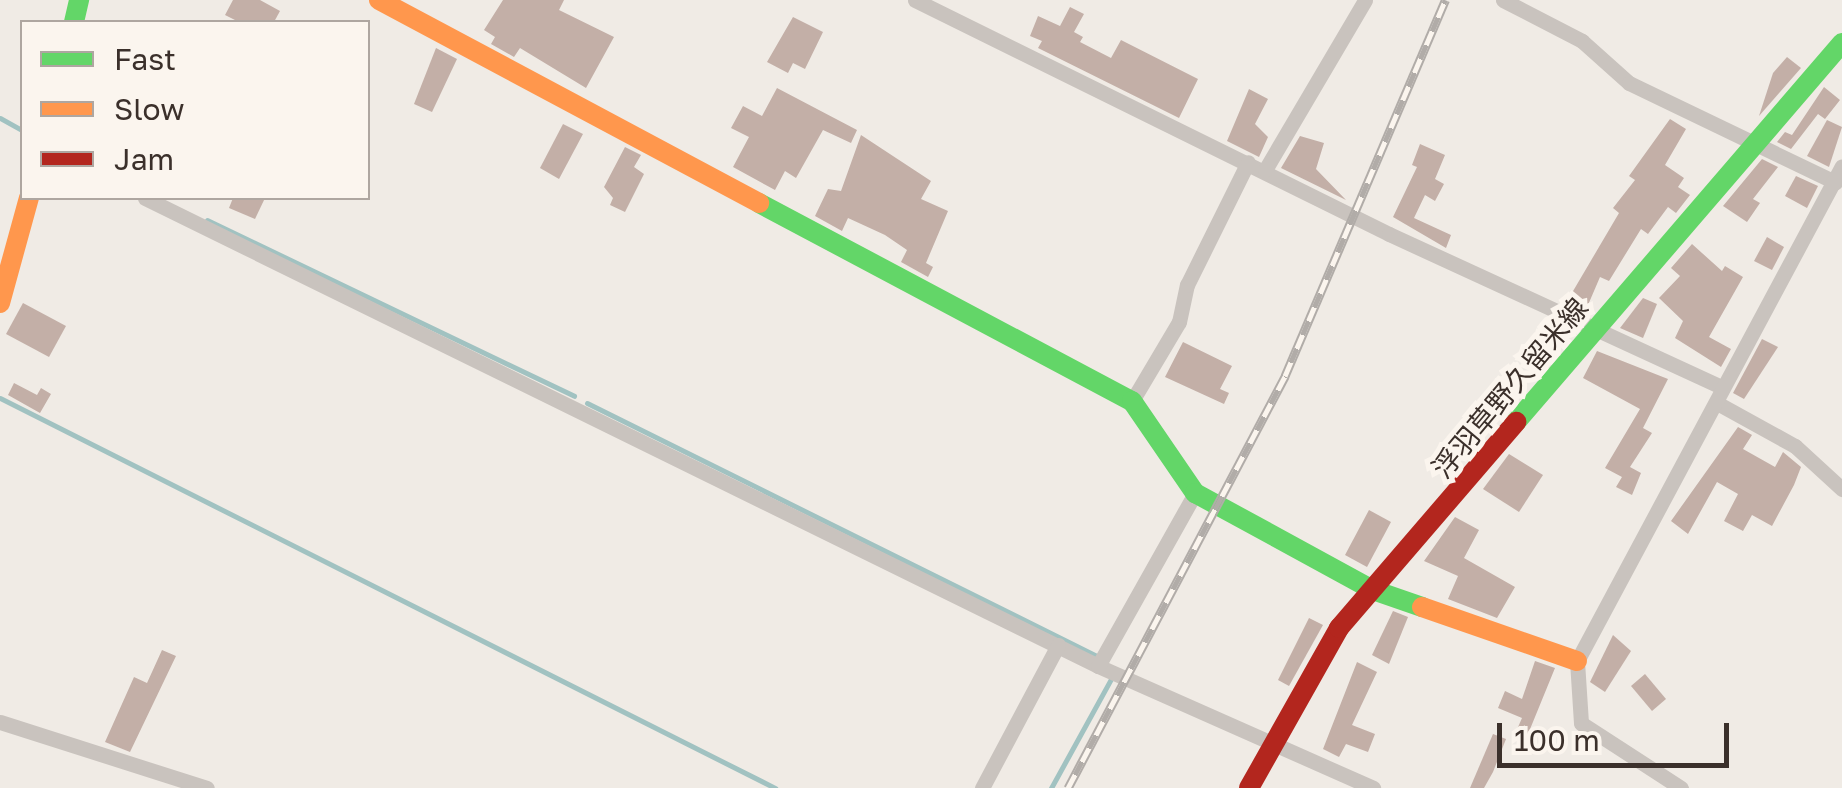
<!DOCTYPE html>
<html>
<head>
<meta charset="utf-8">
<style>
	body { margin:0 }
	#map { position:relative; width:1842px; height:788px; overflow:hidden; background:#f0ebe5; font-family:"Golos Text","Noto Sans JP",sans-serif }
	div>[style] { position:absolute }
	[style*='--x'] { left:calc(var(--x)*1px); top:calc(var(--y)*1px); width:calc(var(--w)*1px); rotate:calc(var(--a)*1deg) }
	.stream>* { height:5px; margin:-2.5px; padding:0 2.5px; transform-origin:2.5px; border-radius:2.5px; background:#a1c2c1 }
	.building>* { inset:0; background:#c3afa7 }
	.street>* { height:15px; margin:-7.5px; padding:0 7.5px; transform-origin:7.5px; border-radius:7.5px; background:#c9c3be }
	.fast>* { height:20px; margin:-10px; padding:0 10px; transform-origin:10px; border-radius:10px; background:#63d668 }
	.slow>* { height:20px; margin:-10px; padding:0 10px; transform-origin:10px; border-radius:10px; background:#ff974d }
	.jam>* { height:20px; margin:-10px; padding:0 10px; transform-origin:10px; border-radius:10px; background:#b3261e }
	.rail>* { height:9px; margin-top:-4.5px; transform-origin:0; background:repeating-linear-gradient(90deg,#fbf5ee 0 15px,#b1aca8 0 30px); box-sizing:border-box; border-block:2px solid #b1aca8 }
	span { translate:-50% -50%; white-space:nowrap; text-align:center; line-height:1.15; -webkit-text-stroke:10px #fbf5ee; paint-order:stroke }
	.street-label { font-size:28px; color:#3b302b }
	.legend { position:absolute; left:20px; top:20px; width:350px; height:180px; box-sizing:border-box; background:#fbf5ee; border:2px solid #aea6a0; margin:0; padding:12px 18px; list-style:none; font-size:30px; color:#3b302b }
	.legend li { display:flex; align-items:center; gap:20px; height:50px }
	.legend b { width:50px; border:2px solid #aea6a0 }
	.scale { position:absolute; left:1497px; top:723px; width:232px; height:45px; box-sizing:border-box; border:5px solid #3b302b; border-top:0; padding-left:12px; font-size:30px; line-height:35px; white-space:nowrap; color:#3b302b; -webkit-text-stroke:8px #fbf5ee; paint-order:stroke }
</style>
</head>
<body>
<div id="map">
	<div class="stream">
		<i style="--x:0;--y:118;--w:25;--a:29"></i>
		<i style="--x:207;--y:220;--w:407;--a:25.6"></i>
		<i style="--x:0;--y:398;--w:868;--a:26.71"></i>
		<i style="--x:587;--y:403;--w:569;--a:26.39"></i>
		<i style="--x:1051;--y:788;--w:124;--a:-61.2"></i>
	</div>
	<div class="building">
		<i style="clip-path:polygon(233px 0,260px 0,280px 11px,274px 22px,239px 22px,225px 15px)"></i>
		<i style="clip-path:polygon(503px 0,564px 0,559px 10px,614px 37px,586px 88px,520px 48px,514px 57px,491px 44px,495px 37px,484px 30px)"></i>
		<i style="clip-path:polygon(1070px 7px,1084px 14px,1074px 32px,1083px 37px,1080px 42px,1111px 58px,1121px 40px,1198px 79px,1179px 118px,1038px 48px,1042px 41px,1030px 36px,1038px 16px,1060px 26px)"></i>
		<i style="clip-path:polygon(793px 17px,823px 32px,805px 69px,793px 63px,788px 73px,767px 62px)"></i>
		<i style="clip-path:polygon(436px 48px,457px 59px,432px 112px,414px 104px)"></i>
		<i style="clip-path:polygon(1787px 57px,1801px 68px,1759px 116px,1773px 73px)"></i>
		<i style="clip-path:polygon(1824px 87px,1840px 100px,1825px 119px,1818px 114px,1791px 149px,1777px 142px,1785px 132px,1792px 135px)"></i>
		<i style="clip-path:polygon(777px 88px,857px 130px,851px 143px,823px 130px,796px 178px,785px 171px,775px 190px,733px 167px,749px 137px,731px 128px,743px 106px,762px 116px)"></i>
		<i style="clip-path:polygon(1249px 89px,1268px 99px,1255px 124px,1268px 137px,1259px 157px,1227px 141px)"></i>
		<i style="clip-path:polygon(1670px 119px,1686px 129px,1665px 165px,1684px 178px,1678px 187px,1690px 195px,1676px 213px,1668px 207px,1648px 234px,1641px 229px,1609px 281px,1600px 277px,1585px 312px,1566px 303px,1619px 213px,1613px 208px,1635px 180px,1629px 176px)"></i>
		<i style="clip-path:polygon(1827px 120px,1842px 127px,1829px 167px,1807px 156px)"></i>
		<i style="clip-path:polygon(563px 124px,583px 134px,559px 179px,540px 168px)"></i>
		<i style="clip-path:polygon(861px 135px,931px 181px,921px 199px,948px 211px,926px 263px,933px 267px,928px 277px,901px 262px,907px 250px,885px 235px,848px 218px,842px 231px,815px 216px,828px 189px,841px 191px)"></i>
		<i style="clip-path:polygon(1300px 136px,1324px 143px,1316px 169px,1346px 200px,1281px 168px)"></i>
		<i style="clip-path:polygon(1420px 144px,1445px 155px,1435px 179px,1444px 184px,1435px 201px,1425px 195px,1414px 218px,1451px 235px,1446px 248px,1393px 217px,1417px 167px,1412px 165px)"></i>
		<i style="clip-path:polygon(625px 147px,641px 155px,634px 167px,644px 174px,625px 212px,610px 205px,613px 198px,604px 187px)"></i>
		<i style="clip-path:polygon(1762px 159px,1778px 167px,1753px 199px,1760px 203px,1747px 222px,1723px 206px)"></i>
		<i style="clip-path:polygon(1796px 176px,1818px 186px,1807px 208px,1785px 196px)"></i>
		<i style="clip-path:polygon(233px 198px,265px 198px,255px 219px,229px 208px)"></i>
		<i style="clip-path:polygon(1767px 237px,1784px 247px,1772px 270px,1754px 261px)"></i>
		<i style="clip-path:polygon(1692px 244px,1722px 271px,1725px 266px,1743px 277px,1709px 337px,1731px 349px,1721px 367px,1675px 338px,1683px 321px,1659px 298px,1680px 276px,1671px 268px)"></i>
		<i style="clip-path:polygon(1643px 298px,1657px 304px,1643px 338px,1620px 328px)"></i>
		<i style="clip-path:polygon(23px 303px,66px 326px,49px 357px,6px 334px)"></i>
		<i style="clip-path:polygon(1762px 339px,1778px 347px,1744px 399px,1733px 393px)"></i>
		<i style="clip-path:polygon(1183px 342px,1232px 366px,1220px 389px,1229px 393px,1224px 404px,1165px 377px)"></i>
		<i style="clip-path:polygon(1597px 351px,1668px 379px,1643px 428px,1652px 433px,1630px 467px,1641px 473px,1632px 495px,1616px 487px,1622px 477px,1605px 468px,1640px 409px,1583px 378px)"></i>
		<i style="clip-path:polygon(14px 383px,37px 395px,41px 388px,51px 394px,40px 413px,8px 395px)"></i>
		<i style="clip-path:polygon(1738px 427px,1752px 435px,1743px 449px,1775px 467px,1783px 452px,1801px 467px,1794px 485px,1772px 526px,1752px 515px,1743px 531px,1724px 521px,1738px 494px,1717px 482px,1688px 534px,1671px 521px)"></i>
		<i style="clip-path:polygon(1509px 454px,1543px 475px,1519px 512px,1483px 489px)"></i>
		<i style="clip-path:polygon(1369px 510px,1391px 522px,1367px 567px,1345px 555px)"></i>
		<i style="clip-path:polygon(1455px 517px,1479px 530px,1464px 558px,1515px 587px,1497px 618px,1448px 599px,1458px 576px,1424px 561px)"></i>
		<i style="clip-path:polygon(1393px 611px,1408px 617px,1389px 664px,1372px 655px)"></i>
		<i style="clip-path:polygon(1309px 618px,1323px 625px,1289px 686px,1278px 680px)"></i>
		<i style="clip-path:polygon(1613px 635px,1631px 651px,1605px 692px,1590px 682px)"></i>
		<i style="clip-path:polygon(162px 650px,176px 656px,130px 752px,105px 742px,134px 677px,147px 683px)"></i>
		<i style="clip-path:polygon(1535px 661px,1555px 668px,1526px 739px,1515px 734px,1522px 718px,1498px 708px,1505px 691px,1522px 699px)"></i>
		<i style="clip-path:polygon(1357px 662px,1377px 672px,1352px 725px,1375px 734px,1368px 752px,1346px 744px,1339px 757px,1323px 749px)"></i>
		<i style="clip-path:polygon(1645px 674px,1666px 699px,1652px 711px,1631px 686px)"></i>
		<i style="clip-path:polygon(1493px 734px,1506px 739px,1493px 772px,1484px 788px,1470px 788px)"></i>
	</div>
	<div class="street">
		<i style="--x:915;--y:0;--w:529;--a:26.27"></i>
		<i style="--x:1389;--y:234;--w:366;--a:24.7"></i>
		<i style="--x:1503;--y:0;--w:89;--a:27.4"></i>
		<i style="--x:1582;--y:41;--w:63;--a:41.8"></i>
		<i style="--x:1629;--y:83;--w:229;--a:25.7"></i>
		<i style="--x:1265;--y:170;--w:197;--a:-59.5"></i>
		<i style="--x:145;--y:198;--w:1062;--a:26.15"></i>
		<i style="--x:1098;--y:666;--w:301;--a:23.9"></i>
		<i style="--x:1132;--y:401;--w:92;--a:-59.3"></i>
		<i style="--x:1179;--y:322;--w:38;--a:-78"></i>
		<i style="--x:1187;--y:285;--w:137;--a:-63.6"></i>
		<i style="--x:1717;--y:403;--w:89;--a:28.9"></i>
		<i style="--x:1795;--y:446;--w:64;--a:42.5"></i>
		<i style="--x:1098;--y:666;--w:198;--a:-60.7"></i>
		<i style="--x:0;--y:722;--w:217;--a:17.7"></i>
		<i style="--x:982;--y:788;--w:162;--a:-62"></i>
		<i style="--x:1681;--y:788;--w:119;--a:-147"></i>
		<i style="--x:1581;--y:723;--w:62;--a:-93.7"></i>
		<i style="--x:1577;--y:661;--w:561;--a:-61.84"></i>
	</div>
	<div class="fast">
		<i style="--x:74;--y:22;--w:23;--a:-77"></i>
		<i style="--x:759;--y:203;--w:422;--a:28"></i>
		<i style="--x:1132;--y:401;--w:112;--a:55.6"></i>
		<i style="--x:1195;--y:493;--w:203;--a:28.6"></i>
		<i style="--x:1373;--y:590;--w:52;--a:19.1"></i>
		<i style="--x:1516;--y:422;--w:500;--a:-49.3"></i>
	</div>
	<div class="slow">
		<i style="--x:379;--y:0;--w:431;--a:28.1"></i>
		<i style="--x:0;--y:303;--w:109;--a:-74.6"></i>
		<i style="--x:1422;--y:607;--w:164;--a:19.2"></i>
	</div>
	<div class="jam">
		<i style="--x:1249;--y:788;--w:184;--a:-60.6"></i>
		<i style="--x:1339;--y:628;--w:272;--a:-49.3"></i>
	</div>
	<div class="rail">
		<i style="--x:1068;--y:788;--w:466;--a:-62.2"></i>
		<i style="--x:1285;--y:376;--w:409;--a:-66.9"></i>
	</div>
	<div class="street-label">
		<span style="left:1510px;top:388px;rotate:-50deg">浮羽草野久留米線</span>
	</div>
	<ul class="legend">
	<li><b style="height:12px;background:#63d668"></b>Fast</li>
	<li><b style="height:12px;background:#ff974d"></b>Slow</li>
	<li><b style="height:12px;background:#b3261e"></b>Jam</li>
	</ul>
	<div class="scale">100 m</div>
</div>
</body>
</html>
